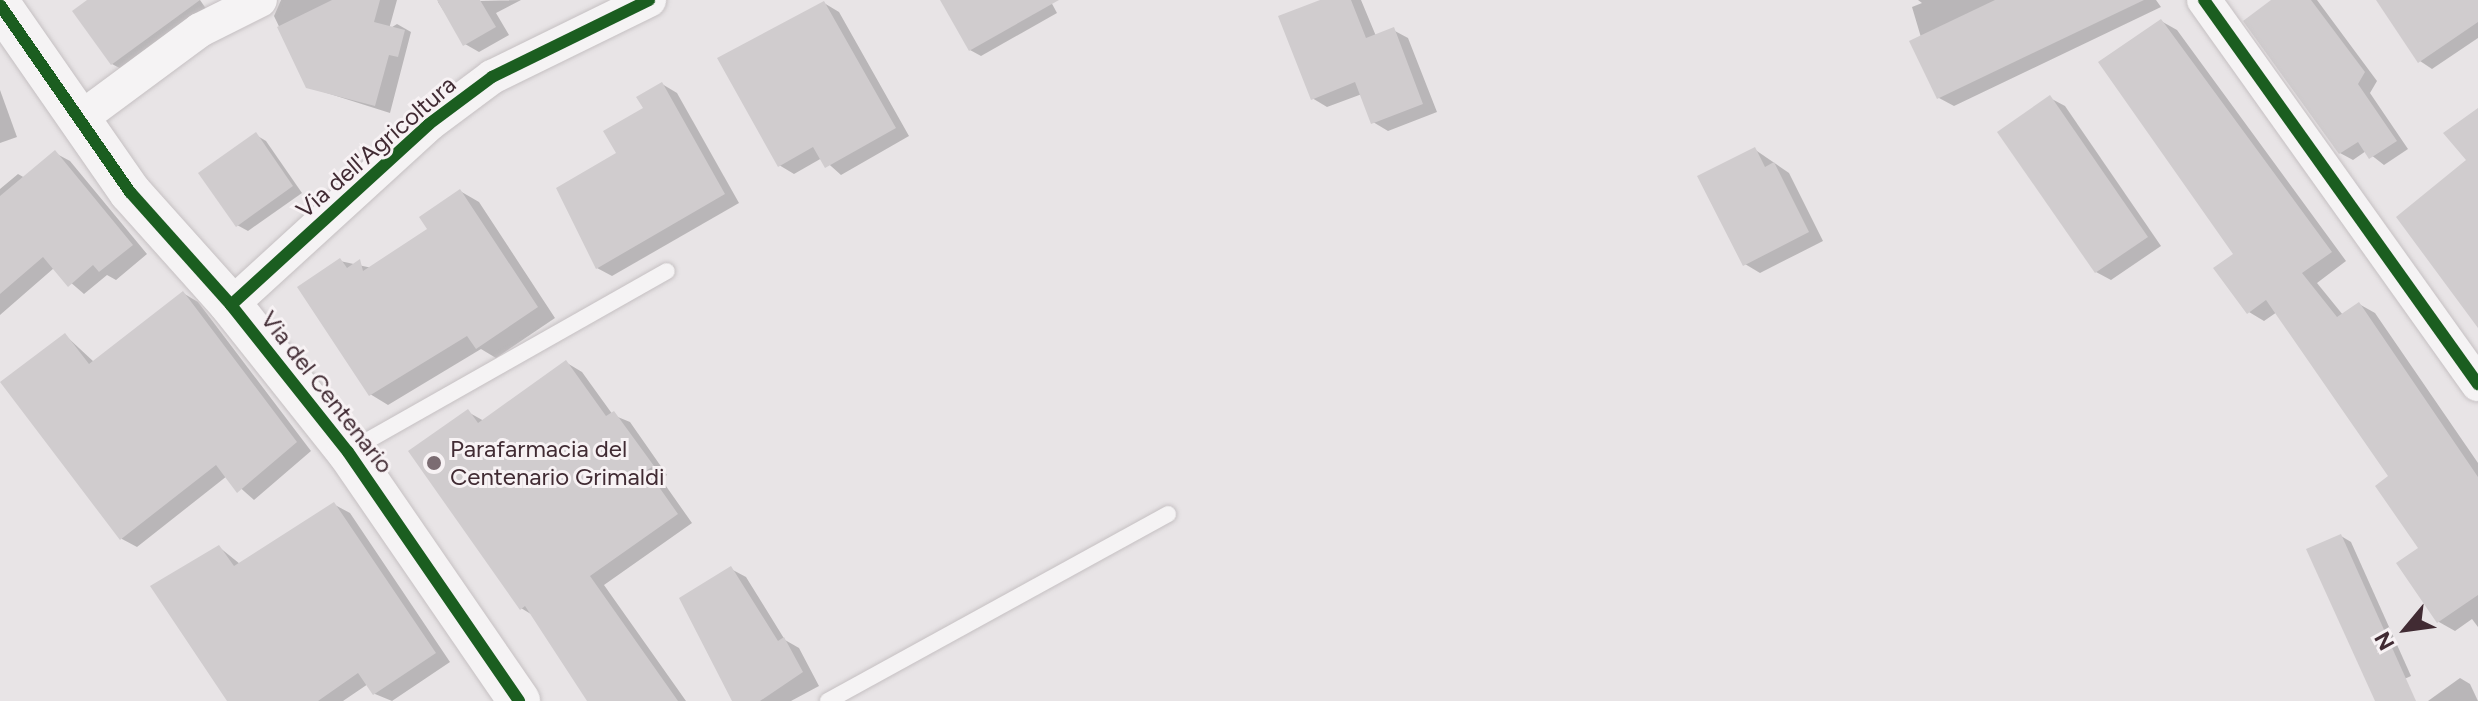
<!DOCTYPE html>
<html>
<head>
<meta charset="utf-8">
<style>
	body { margin:0 }
	#map { position:relative; width:2478px; height:701px; overflow:hidden; background:#e8e4e6; font-family:Figtree,sans-serif }
	div>[style] { position:absolute }
	[style*='--x'] { left:calc(var(--x)*1px); top:calc(var(--y)*1px); width:calc(var(--w)*1px); rotate:calc(var(--a)*1deg) }
	.shadow>* { inset:0; background:#0003 }
	.building>* { inset:0; background:#d0ccce }
	.roads { filter:drop-shadow(0 0 2px #c5c0c2) drop-shadow(0 0 2px #c5c0c2) }
	.service>* { height:16px; margin:-8px; padding:0 8px; transform-origin:8px; border-radius:8px; background:#f5f3f4 }
	.minor>* { height:34px; margin:-17px; padding:0 17px; transform-origin:17px; border-radius:17px; background:#f5f3f4 }
	.tertiary>* { height:42px; margin:-21px; padding:0 21px; transform-origin:21px; border-radius:21px; background:#f5f3f4 }
	.cycleway>* { height:12px; margin:-6px; padding:0 6px; transform-origin:6px; border-radius:6px; background:#1b5e20 }
	.dots>* { width:22px; height:22px; translate:-50% -50%; box-sizing:border-box; border:4px solid #f7f2f4; border-radius:50% }
	span { translate:-50% -50%; white-space:nowrap; text-align:center; line-height:1.15; -webkit-text-stroke:6px #f7f2f4; paint-order:stroke }
	.street-label { font-size:24px; color:#412b33 }
	.poi-label { font-size:24px; color:#412b33 }
	.left { translate:0 -50%; text-align:left }
	.north { position:absolute; left:2366px; top:589px; width:80px; height:80px; -webkit-text-stroke:6px #f7f2f4; paint-order:stroke; rotate:241deg; font-size:22px; font-weight:700; line-height:32px; text-align:center; color:#412b33 }
	.north::after { content:''; display:block; margin:auto; width:28px; height:36px; background:#412b33; clip-path:polygon(50% 0,100% 100%,50% 72%,0 100%) }
</style>
</head>
<body>
<div id="map">
	<div class="shadow">
		<i style="clip-path:polygon(90px 0,200px 0,209px 13px,127px 72px,112px 64px)"></i>
		<i style="clip-path:polygon(281px 0,397px 0,389px 29px,397px 24px,411px 32px,390px 113px,308px 87px,274px 16px)"></i>
		<i style="clip-path:polygon(521px 0,496px 13px,509px 35px,479px 52px,465px 44px,438px 2px)"></i>
		<i style="clip-path:polygon(942px 0,1050px 0,1057px 13px,981px 56px,970px 50px)"></i>
		<i style="clip-path:polygon(1326px 0,1361px 0,1376px 36px,1393px 30px,1408px 38px,1437px 112px,1388px 131px,1373px 122px,1362px 94px,1327px 107px,1312px 98px)"></i>
		<i style="clip-path:polygon(1918px 0,2156px 0,2161px 7px,1954px 106px,1939px 98px,1912px 7px,1922px 3px)"></i>
		<i style="clip-path:polygon(2274px 0,2317px 0,2377px 81px,2370px 93px,2408px 149px,2384px 165px,2366px 151px,2353px 160px,2340px 153px)"></i>
		<i style="clip-path:polygon(2378px 0,2478px 0,2478px 38px,2432px 69px,2420px 61px)"></i>
		<i style="clip-path:polygon(824px 3px,839px 12px,909px 136px,841px 175px,822px 158px,794px 174px,779px 165px)"></i>
		<i style="clip-path:polygon(2161px 21px,2177px 30px,2346px 261px,2317px 283px,2343px 315px,2359px 304px,2375px 313px,2478px 463px,2478px 627px,2472px 619px,2455px 631px,2439px 622px,2421px 548px,2391px 477px,2277px 312px,2264px 321px,2249px 312px,2236px 254px)"></i>
		<i style="clip-path:polygon(662px 84px,677px 93px,739px 203px,612px 276px,597px 268px,619px 154px)"></i>
		<i style="clip-path:polygon(0 90px,17px 137px,0 143px)"></i>
		<i style="clip-path:polygon(2050px 98px,2065px 106px,2161px 246px,2111px 280px,2096px 272px)"></i>
		<i style="clip-path:polygon(256px 135px,266px 141px,302px 193px,248px 231px,237px 225px)"></i>
		<i style="clip-path:polygon(1754px 149px,1789px 173px,1823px 241px,1760px 273px,1745px 264px)"></i>
		<i style="clip-path:polygon(55px 153px,70px 161px,147px 254px,116px 280px,107px 275px,84px 294px,54px 268px,0 315px,0 189px,18px 174px,25px 178px)"></i>
		<i style="clip-path:polygon(460px 191px,479px 202px,555px 318px,496px 358px,481px 349px,388px 405px,370px 394px,340px 261px,372px 268px,430px 230px)"></i>
		<i style="clip-path:polygon(183px 293px,198px 302px,311px 451px,254px 500px,227px 476px,137px 547px,122px 539px,65px 335px,94px 362px)"></i>
		<i style="clip-path:polygon(567px 363px,582px 372px,613px 415px,630px 422px,667px 475px,661px 479px,692px 523px,604px 585px,686px 701px,593px 701px,534px 616px,521px 608px,468px 412px,484px 421px)"></i>
		<i style="clip-path:polygon(335px 505px,350px 513px,450px 662px,392px 701px,375px 694px,368px 684px,343px 701px,230px 701px,219px 547px,240px 564px)"></i>
		<i style="clip-path:polygon(2341px 536px,2351px 542px,2411px 676px,2380px 690px)"></i>
		<i style="clip-path:polygon(731px 569px,746px 577px,785px 640px,799px 648px,819px 686px,791px 701px,735px 701px)"></i>
		<i style="clip-path:polygon(2460px 678px,2470px 684px,2478px 701px,2428px 701px)"></i>
	</div>
	<div class="building">
		<i style="clip-path:polygon(87px 0,200px 0,111px 65px,72px 11px)"></i>
		<i style="clip-path:polygon(332px 0,380px 0,374px 22px,405px 30px,398px 57px,389px 55px,375px 106px,306px 88px,277px 27px)"></i>
		<i style="clip-path:polygon(437px 0,480px 0,496px 27px,463px 46px)"></i>
		<i style="clip-path:polygon(940px 0,1059px 0,969px 51px)"></i>
		<i style="clip-path:polygon(1320px 0,1351px 0,1366px 38px,1394px 27px,1423px 104px,1371px 124px,1355px 82px,1311px 100px,1278px 16px)"></i>
		<i style="clip-path:polygon(1995px 0,2144px 0,1937px 99px,1909px 41px)"></i>
		<i style="clip-path:polygon(2271px 0,2311px 0,2365px 72px,2358px 84px,2397px 141px,2369px 159px,2358px 142px,2339px 154px,2243px 21px)"></i>
		<i style="clip-path:polygon(2376px 0,2478px 0,2478px 22px,2418px 63px)"></i>
		<i style="clip-path:polygon(824px 1px,896px 128px,825px 168px,813px 147px,778px 167px,717px 58px)"></i>
		<i style="clip-path:polygon(2161px 19px,2332px 252px,2302px 273px,2337px 317px,2359px 302px,2478px 477px,2478px 595px,2437px 623px,2396px 563px,2418px 548px,2375px 486px,2388px 476px,2266px 300px,2247px 314px,2213px 268px,2233px 254px,2098px 62px)"></i>
		<i style="clip-path:polygon(662px 82px,725px 194px,596px 269px,556px 188px,616px 153px,603px 131px,643px 108px,636px 97px)"></i>
		<i style="clip-path:polygon(2050px 95px,2148px 237px,2095px 273px,1997px 132px)"></i>
		<i style="clip-path:polygon(2478px 108px,2478px 328px,2396px 217px,2466px 160px,2443px 133px)"></i>
		<i style="clip-path:polygon(256px 132px,293px 186px,236px 227px,198px 173px)"></i>
		<i style="clip-path:polygon(1755px 147px,1765px 167px,1774px 162px,1809px 232px,1743px 266px,1697px 176px)"></i>
		<i style="clip-path:polygon(55px 150px,133px 245px,99px 272px,93px 265px,68px 287px,43px 257px,0 294px,0 196px)"></i>
		<i style="clip-path:polygon(460px 189px,538px 307px,476px 349px,467px 336px,369px 396px,297px 287px,340px 258px,347px 268px,360px 259px,363px 271px,427px 229px,419px 217px)"></i>
		<i style="clip-path:polygon(183px 291px,297px 442px,237px 493px,216px 465px,120px 540px,0 382px,65px 333px,89px 364px)"></i>
		<i style="clip-path:polygon(566px 360px,606px 416px,614px 411px,654px 466px,647px 470px,678px 514px,590px 576px,678px 701px,587px 701px,525px 606px,520px 610px,408px 451px,468px 409px,478px 423px)"></i>
		<i style="clip-path:polygon(334px 502px,436px 653px,373px 695px,358px 673px,318px 701px,227px 701px,150px 586px,219px 545px,234px 566px)"></i>
		<i style="clip-path:polygon(2341px 534px,2416px 701px,2375px 701px,2306px 549px)"></i>
		<i style="clip-path:polygon(731px 566px,778px 641px,784px 637px,803px 672px,760px 701px,732px 701px,679px 598px)"></i>
	</div>
	<div class="roads">
		<div class="service">
			<i style="--x:349;--y:451;--w:365;--a:-29.5"></i>
			<i style="--x:828;--y:701;--w:388;--a:-28.8"></i>
		</div>
		<div class="minor">
			<i style="--x:2204;--y:0;--w:472;--a:54.5"></i>
			<i style="--x:77;--y:121;--w:153;--a:-36.5"></i>
			<i style="--x:200;--y:30;--w:67;--a:-26.6"></i>
			<i style="--x:231;--y:305;--w:268;--a:-42.4"></i>
			<i style="--x:429;--y:124;--w:79;--a:-36.7"></i>
			<i style="--x:492;--y:77;--w:175;--a:-26.1"></i>
		</div>
		<div class="tertiary">
			<i style="--x:0;--y:5;--w:228;--a:55.2"></i>
			<i style="--x:130;--y:192;--w:152;--a:48.2"></i>
			<i style="--x:231;--y:305;--w:188;--a:51.5"></i>
			<i style="--x:348;--y:452;--w:302;--a:55.5"></i>
		</div>
	</div>
	<div class="cycleway">
		<i style="--x:2204;--y:0;--w:472;--a:54.5"></i>
		<i style="--x:0;--y:5;--w:228;--a:55.2"></i>
		<i style="--x:130;--y:192;--w:152;--a:48.2"></i>
		<i style="--x:231;--y:305;--w:188;--a:51.5"></i>
		<i style="--x:348;--y:452;--w:302;--a:55.5"></i>
		<i style="--x:231;--y:305;--w:268;--a:-42.4"></i>
		<i style="--x:429;--y:124;--w:79;--a:-36.7"></i>
		<i style="--x:492;--y:77;--w:175;--a:-26.1"></i>
	</div>
	<div class="dots">
		<i style="left:434px;top:463px;background:#7b6c72"></i>
	</div>
	<div class="street-label">
		<span style="left:376px;top:147px;rotate:-41deg">Via dell'Agricoltura</span>
		<span style="left:327px;top:392px;rotate:52deg">Via del Centenario</span>
	</div>
	<div class="poi-label">
		<span class="left" style="left:450px;top:463px">Parafarmacia del<br>Centenario Grimaldi</span>
	</div>
	<div class="north">N</div>
</div>
</body>
</html>
